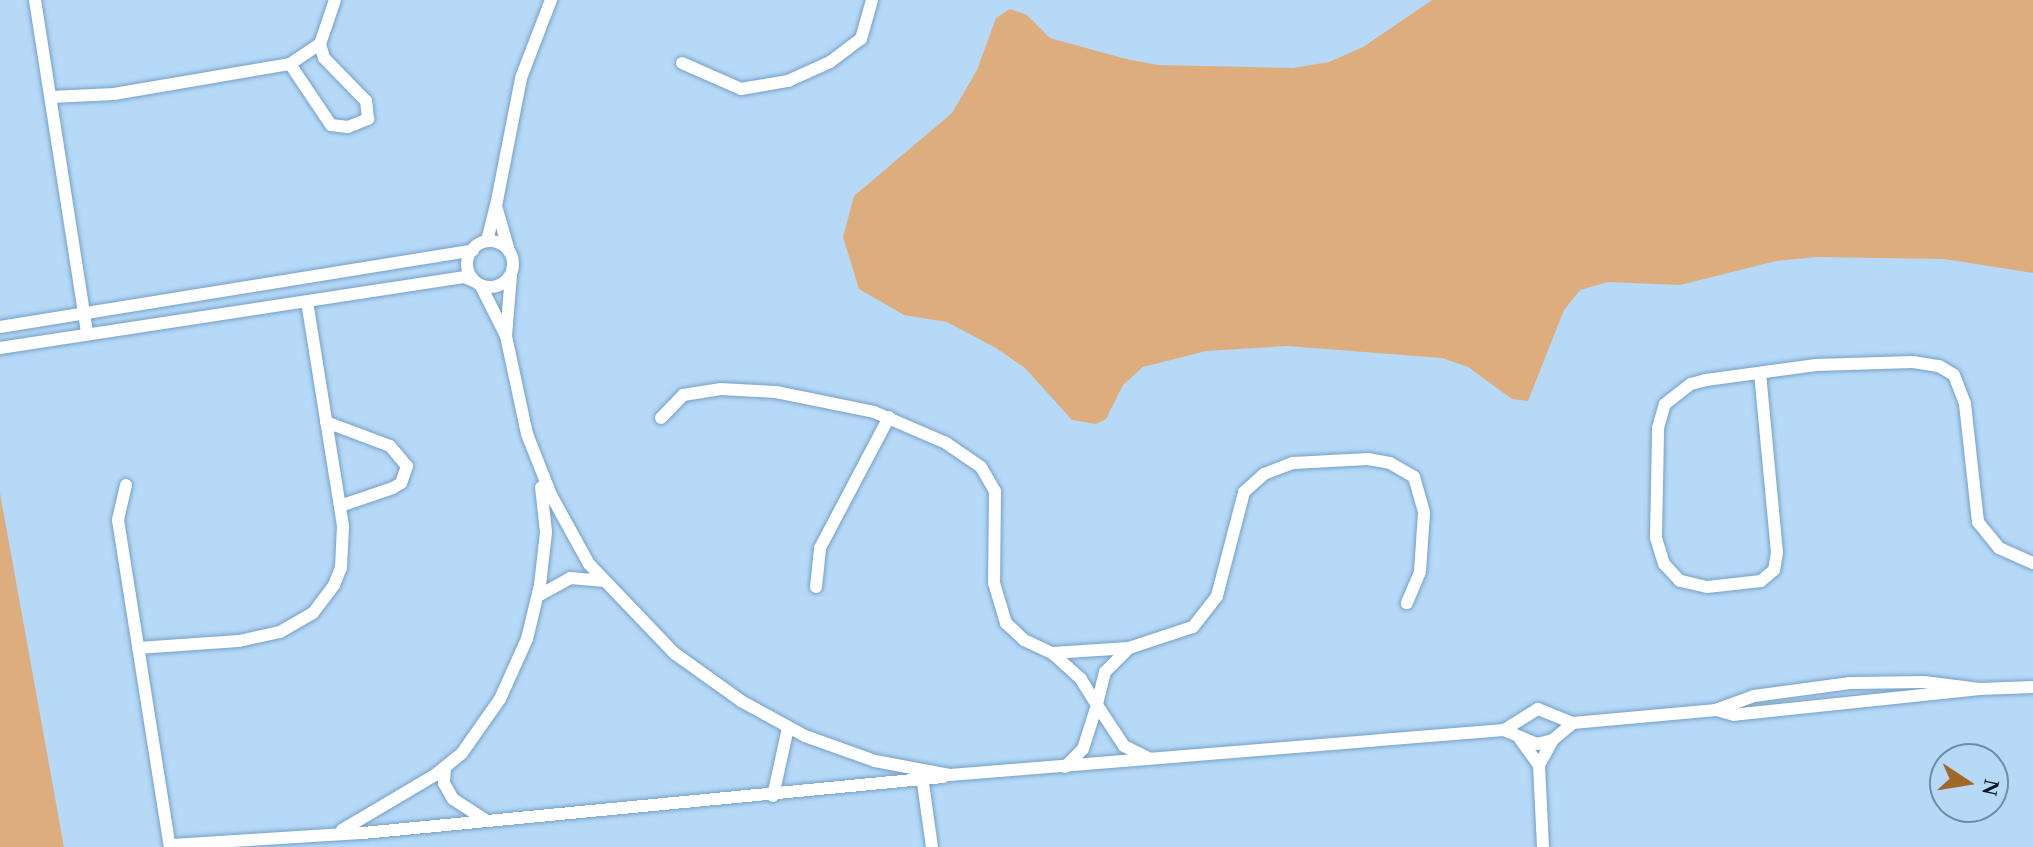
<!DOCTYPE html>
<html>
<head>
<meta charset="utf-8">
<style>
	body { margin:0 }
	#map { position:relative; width:2033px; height:847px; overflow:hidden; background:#b6d9f8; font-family:"Times New Roman",serif }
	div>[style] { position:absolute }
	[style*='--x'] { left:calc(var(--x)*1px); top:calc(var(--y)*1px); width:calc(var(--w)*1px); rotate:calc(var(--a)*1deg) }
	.green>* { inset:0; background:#dead7d }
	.roads { filter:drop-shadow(0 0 2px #76a0c4) drop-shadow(0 0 2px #76a0c4) }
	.minor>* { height:12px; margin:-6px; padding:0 6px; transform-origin:6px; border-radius:6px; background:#fff }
	.minor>.ring { margin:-6px; padding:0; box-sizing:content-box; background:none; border:12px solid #fff; border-radius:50% }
	span { translate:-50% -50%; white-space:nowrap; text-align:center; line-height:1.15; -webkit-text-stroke:7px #b6d9f8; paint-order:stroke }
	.north { position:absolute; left:1929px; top:743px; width:80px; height:80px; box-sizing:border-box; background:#b6d9f8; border:2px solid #708ba3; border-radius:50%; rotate:102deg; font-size:22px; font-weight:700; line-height:32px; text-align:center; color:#061724 }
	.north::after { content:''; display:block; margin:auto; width:28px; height:36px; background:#a26827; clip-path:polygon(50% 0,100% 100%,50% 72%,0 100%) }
</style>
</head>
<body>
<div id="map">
	<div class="green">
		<i style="clip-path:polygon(1432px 0,2033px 0,2033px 273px,1944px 259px,1817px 257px,1776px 261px,1680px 285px,1608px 282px,1580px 290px,1564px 310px,1528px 401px,1512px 399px,1468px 367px,1442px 358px,1287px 346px,1206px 351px,1143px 367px,1123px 385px,1106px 419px,1096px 424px,1072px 420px,1025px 368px,996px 348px,947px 322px,904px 315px,859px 289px,843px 237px,854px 196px,952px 113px,977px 70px,996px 18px,1010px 9px,1027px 15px,1050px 38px,1126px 59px,1158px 65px,1293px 68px,1329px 62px,1363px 47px)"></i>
		<i style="clip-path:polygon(0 493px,64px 847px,0 847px)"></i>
	</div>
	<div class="roads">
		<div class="minor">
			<i style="--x:35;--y:0;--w:336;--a:81.1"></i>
			<i style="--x:682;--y:63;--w:64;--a:23.8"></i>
			<i style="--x:741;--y:89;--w:48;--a:-9.7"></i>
			<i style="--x:788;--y:81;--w:46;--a:-24.3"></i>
			<i style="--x:830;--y:62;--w:39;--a:-37"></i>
			<i style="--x:861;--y:39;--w:41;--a:-74.2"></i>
			<i style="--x:290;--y:64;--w:73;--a:56.1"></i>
			<i style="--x:331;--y:125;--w:17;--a:7"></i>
			<i style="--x:348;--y:127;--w:22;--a:-22"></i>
			<i style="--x:368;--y:119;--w:18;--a:-96"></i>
			<i style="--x:366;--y:101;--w:60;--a:-134.3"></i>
			<i style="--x:324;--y:58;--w:15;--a:-106"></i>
			<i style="--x:51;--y:97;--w:63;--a:-2.7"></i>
			<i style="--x:114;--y:94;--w:179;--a:-9.7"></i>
			<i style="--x:290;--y:64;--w:36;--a:-34"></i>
			<i style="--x:320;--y:44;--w:46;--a:-71.2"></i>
			<i style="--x:496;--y:206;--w:130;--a:-78.9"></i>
			<i style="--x:521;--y:78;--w:84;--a:-69"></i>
			<i style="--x:487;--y:241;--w:36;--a:-76"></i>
			<i style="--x:496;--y:206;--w:47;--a:73.9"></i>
			<i class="ring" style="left:467px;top:241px;width:34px;height:34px"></i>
			<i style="--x:481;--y:286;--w:56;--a:63.4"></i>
			<i style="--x:506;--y:336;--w:61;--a:-85.3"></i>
			<i style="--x:0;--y:327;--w:479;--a:-9.2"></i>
			<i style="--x:506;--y:336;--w:100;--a:77.9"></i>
			<i style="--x:527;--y:434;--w:66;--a:68.5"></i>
			<i style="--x:551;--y:495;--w:79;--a:61.2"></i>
			<i style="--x:589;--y:564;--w:123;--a:46.3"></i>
			<i style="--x:674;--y:653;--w:82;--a:35.6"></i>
			<i style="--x:741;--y:701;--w:73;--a:28.7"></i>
			<i style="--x:805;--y:736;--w:74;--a:19.7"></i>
			<i style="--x:875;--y:761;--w:76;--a:10.6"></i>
			<i style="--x:950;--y:775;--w:556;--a:-4.64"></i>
			<i style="--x:0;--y:348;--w:469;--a:-8.7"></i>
			<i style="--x:464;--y:277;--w:11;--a:22"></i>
			<i style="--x:1760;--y:373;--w:180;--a:84.6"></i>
			<i style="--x:1777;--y:552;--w:18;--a:99"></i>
			<i style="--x:1774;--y:570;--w:17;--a:140"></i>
			<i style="--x:1761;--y:581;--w:54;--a:173.7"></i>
			<i style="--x:1707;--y:587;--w:28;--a:-167"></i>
			<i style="--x:1680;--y:581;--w:23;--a:-133"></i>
			<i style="--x:1664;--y:564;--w:28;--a:-107"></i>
			<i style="--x:1656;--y:537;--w:109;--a:-88.9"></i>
			<i style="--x:1658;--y:428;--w:25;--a:-74"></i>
			<i style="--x:1665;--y:404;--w:33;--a:-38"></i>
			<i style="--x:1691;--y:384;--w:16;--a:-15"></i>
			<i style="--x:1706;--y:380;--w:111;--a:-7.8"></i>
			<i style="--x:1816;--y:365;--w:97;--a:-1.8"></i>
			<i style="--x:1913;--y:362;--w:26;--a:9"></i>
			<i style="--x:1939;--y:366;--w:17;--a:31"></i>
			<i style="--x:1954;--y:375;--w:31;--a:69"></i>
			<i style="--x:1965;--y:404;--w:119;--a:83.7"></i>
			<i style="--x:1978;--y:522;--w:33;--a:51"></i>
			<i style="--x:1999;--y:548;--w:37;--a:24"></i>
			<i style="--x:661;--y:418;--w:32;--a:-46"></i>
			<i style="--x:683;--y:395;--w:37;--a:-9"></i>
			<i style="--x:720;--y:389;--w:56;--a:3.1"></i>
			<i style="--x:776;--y:392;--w:100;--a:11.5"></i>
			<i style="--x:874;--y:412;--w:78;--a:23.3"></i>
			<i style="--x:946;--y:443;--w:42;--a:34.4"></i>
			<i style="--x:981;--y:467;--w:28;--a:60"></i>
			<i style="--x:995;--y:491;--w:92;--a:90.6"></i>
			<i style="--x:994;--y:583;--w:42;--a:73.3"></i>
			<i style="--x:1006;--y:623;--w:25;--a:43"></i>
			<i style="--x:1024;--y:640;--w:31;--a:25"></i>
			<i style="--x:326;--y:422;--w:68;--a:20.6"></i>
			<i style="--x:390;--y:446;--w:26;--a:50"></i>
			<i style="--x:407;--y:466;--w:18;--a:109"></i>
			<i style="--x:401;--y:483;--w:9;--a:148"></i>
			<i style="--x:393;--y:488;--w:56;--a:161.2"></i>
			<i style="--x:126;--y:485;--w:36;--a:103"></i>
			<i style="--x:118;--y:520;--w:331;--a:81"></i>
			<i style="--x:816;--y:587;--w:39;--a:-84"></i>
			<i style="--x:820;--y:548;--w:148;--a:-62.2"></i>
			<i style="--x:538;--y:596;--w:37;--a:-29"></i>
			<i style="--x:570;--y:578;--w:32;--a:5"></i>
			<i style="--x:138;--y:648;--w:101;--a:-4"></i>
			<i style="--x:239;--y:641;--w:42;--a:-12.4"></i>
			<i style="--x:280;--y:632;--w:38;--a:-30"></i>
			<i style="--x:313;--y:613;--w:35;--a:-53"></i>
			<i style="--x:334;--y:585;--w:18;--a:-68"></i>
			<i style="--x:341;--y:568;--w:42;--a:-87.3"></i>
			<i style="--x:343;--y:526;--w:227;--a:-99.1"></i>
			<i style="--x:1129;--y:648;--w:34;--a:135"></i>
			<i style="--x:1105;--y:672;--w:34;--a:104"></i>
			<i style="--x:1097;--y:705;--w:31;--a:-122"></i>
			<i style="--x:1081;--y:679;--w:39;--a:-138"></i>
			<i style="--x:1052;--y:653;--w:77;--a:-3.7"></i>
			<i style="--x:1129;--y:648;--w:67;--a:-18.2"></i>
			<i style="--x:1193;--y:627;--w:39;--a:-52"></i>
			<i style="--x:1217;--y:596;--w:107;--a:-75.4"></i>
			<i style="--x:1244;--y:492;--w:27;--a:-42"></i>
			<i style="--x:1264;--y:474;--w:31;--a:-21"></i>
			<i style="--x:1293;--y:463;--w:75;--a:-3.1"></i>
			<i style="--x:1368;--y:459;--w:22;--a:10"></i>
			<i style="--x:1390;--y:463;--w:28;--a:30"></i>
			<i style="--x:1414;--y:477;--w:37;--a:74"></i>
			<i style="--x:1424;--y:513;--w:59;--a:93.9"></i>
			<i style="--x:1420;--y:572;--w:34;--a:113"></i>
			<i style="--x:1980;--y:689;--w:53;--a:-2.2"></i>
			<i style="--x:1573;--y:723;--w:26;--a:140"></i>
			<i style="--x:1553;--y:740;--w:16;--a:166"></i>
			<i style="--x:1537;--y:744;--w:36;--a:-157"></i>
			<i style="--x:1504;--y:730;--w:40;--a:-32"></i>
			<i style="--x:1538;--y:709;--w:38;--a:22"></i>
			<i style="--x:1573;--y:723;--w:144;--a:-5.2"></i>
			<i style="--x:1716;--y:710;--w:40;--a:-20.2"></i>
			<i style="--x:1754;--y:696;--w:97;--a:-7.7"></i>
			<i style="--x:1850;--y:683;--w:74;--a:-0.8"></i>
			<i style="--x:1924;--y:682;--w:56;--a:7.1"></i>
			<i style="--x:1980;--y:689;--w:247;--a:174"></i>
			<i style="--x:1734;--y:715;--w:19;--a:-164"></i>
			<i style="--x:1520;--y:739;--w:32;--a:54"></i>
			<i style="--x:1539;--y:765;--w:29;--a:-61"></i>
			<i style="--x:1539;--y:765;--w:82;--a:87.2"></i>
			<i style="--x:445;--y:767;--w:16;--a:94"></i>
			<i style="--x:444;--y:783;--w:18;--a:61"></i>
			<i style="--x:453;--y:799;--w:37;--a:33"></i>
			<i style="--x:1065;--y:767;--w:25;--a:-45"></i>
			<i style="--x:1083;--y:749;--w:46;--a:-72.3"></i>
			<i style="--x:1097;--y:705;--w:49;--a:56.6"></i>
			<i style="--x:1124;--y:746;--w:28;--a:26"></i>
			<i style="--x:922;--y:776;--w:72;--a:82"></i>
			<i style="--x:773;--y:796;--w:70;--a:-77.6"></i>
			<i style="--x:342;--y:830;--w:108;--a:-30.6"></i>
			<i style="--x:435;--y:775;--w:35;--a:-39"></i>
			<i style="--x:462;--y:753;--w:66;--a:-54.9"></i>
			<i style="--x:500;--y:699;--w:66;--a:-65.8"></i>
			<i style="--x:527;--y:639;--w:56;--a:-76.5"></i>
			<i style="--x:540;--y:585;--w:53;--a:-83.5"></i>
			<i style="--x:546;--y:532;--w:45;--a:-96.3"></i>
			<i style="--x:170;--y:845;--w:193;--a:-3.6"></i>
			<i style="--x:363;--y:833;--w:583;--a:-5.51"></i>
		</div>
	</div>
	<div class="north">N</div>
</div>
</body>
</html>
